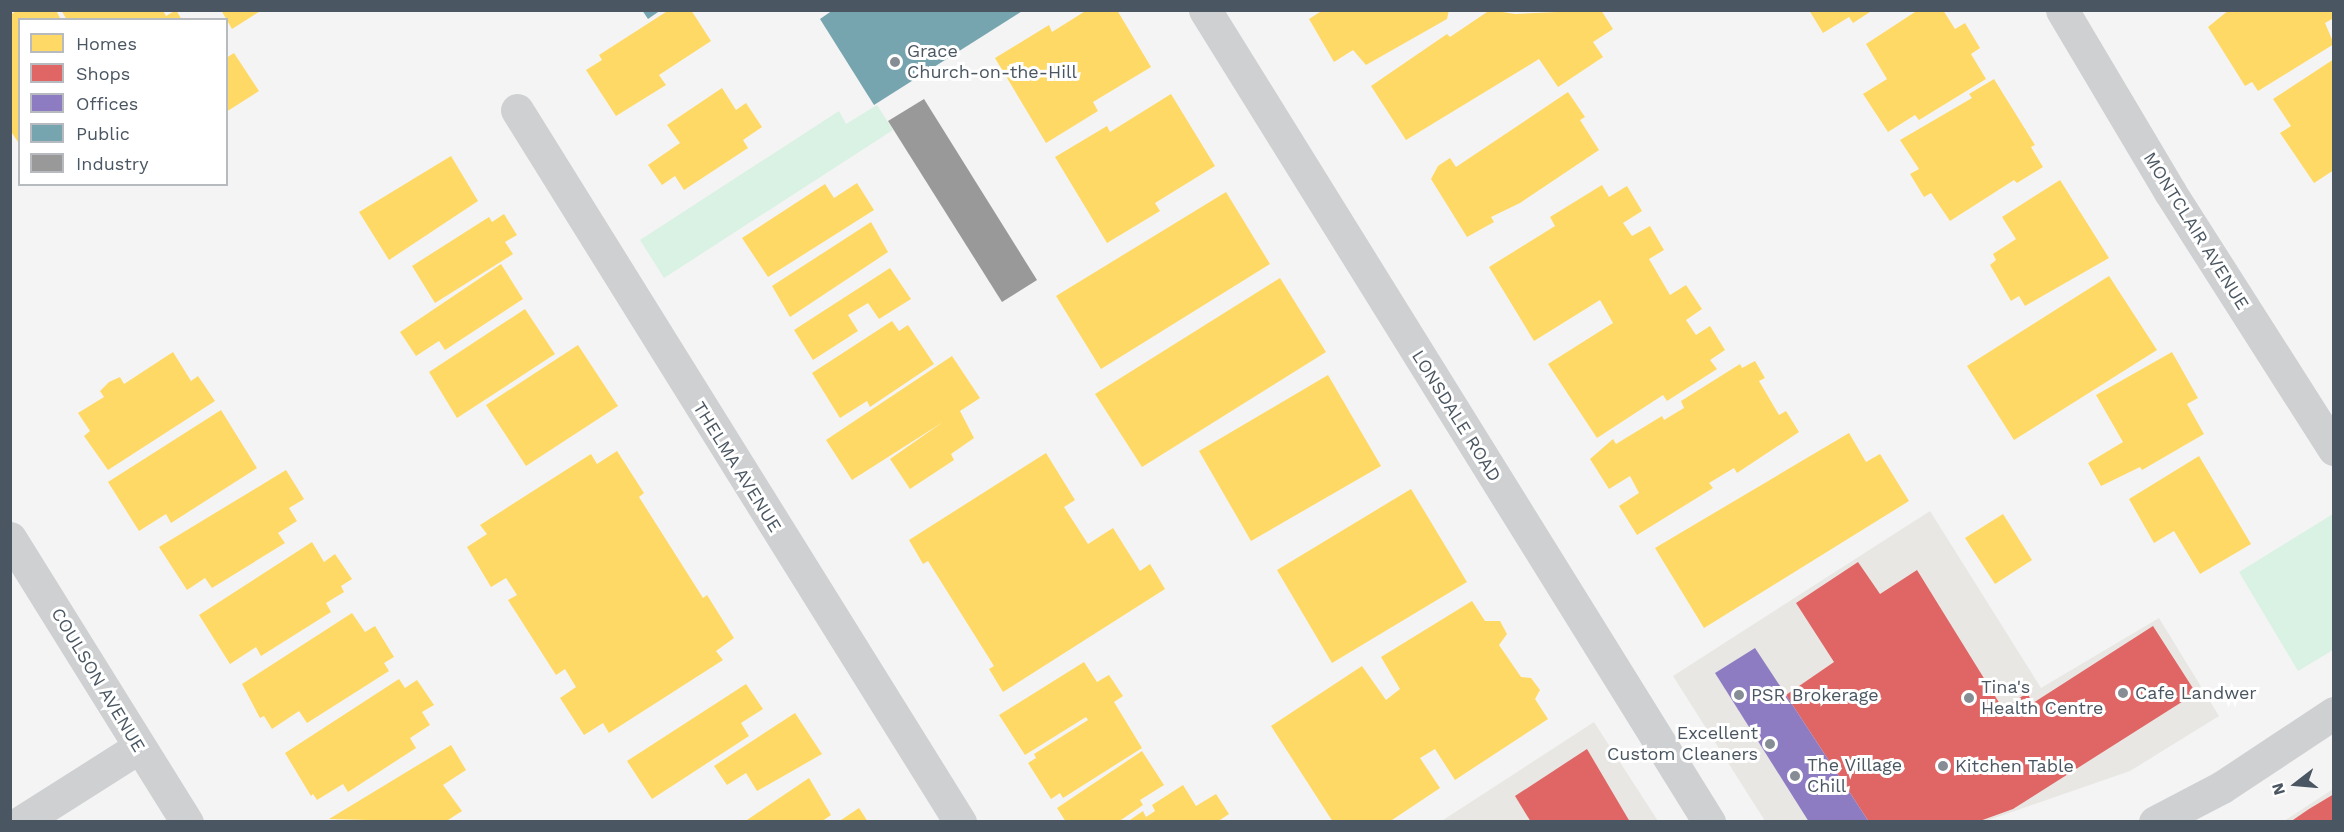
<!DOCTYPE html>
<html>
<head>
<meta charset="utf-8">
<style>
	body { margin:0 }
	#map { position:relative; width:2344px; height:832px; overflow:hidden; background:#f4f4f4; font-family:"Work Sans",sans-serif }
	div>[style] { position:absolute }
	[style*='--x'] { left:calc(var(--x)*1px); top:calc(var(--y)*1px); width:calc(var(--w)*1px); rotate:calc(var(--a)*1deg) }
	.commercial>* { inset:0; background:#e8e7e3 }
	.green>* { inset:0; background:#d9f2e3 }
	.homes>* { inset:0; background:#ffd966 }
	.shops>* { inset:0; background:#e06666 }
	.offices>* { inset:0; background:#8e7cc3 }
	.public>* { inset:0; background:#76a5af }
	.industry>* { inset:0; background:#999 }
	.minor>* { height:33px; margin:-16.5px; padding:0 16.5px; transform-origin:16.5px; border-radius:16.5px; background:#ced0d2 }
	.tertiary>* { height:33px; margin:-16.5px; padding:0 16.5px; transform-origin:16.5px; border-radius:16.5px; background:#ced0d2 }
	.dots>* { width:16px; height:16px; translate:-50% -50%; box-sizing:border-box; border:3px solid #fff; border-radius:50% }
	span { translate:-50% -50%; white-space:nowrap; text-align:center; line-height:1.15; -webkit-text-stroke:6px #fff; paint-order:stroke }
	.poi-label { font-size:18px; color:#4a5661 }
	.left { translate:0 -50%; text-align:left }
	.right { translate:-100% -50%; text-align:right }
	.street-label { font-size:18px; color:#4a5661 }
	.frame { position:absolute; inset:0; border:12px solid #4a5661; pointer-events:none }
	.legend { position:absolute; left:18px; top:18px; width:210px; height:168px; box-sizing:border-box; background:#fff; border:2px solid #b7bbc0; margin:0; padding:8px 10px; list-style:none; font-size:18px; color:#4a5661 }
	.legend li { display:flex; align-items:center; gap:12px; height:30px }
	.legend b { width:30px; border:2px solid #b7bbc0 }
	.north { position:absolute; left:2266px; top:754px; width:60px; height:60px; -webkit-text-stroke:4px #fff; paint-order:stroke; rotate:254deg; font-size:16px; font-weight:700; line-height:24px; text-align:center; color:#4a5661 }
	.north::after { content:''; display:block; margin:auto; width:21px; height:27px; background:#4a5661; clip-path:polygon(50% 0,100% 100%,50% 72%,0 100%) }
</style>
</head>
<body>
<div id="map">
	<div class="commercial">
		<i style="clip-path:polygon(1930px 511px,2041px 688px,2159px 618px,2219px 716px,2130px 771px,1986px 821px,1765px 821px,1673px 676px)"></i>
		<i style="clip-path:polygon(1594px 722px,1658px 821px,1440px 822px)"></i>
		<i style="clip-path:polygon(2333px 789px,2333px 821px,2284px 821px)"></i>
	</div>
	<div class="green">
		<i style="clip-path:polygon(877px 105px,893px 130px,664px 278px,640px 240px,839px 111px,846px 124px)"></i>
		<i style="clip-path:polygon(2333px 514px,2333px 650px,2298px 671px,2239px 572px)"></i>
	</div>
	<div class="homes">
		<i style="clip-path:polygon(18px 10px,56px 10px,61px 20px,20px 20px,20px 145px,10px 130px,10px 15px)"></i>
		<i style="clip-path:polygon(61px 10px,163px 10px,166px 16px,176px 10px,182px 20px,67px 20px)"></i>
		<i style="clip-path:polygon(221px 10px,262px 10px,232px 29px)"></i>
		<i style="clip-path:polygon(669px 10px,691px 10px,711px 41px,659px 75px,666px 85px,616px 116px,586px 70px,602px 60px,599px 55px)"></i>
		<i style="clip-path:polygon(1087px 10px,1117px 10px,1151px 67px,1093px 102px,1098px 111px,1046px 143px,995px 58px,1049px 25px,1052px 32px)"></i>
		<i style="clip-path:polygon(1323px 10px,1449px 10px,1447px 19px,1366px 65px,1353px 50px,1334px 62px,1309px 19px)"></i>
		<i style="clip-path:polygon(1490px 10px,1515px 14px,1601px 10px,1613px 29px,1593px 42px,1603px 57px,1558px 87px,1539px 59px,1406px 140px,1371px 86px,1447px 34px,1450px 37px)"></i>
		<i style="clip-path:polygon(1809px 10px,1873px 10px,1853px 23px,1849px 17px,1823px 33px)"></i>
		<i style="clip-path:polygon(1918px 10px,1943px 10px,1955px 29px,1965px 23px,1980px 48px,1971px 54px,1986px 79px,1919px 120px,1915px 115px,1888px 132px,1863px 94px,1887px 79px,1866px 44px)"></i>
		<i style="clip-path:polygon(2229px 10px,2334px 10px,2334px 18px,2325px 23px,2334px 44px,2258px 91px,2252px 82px,2245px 86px,2208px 27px)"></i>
		<i style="clip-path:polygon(234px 53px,259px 91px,226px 112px,226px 58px)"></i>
		<i style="clip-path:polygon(2334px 59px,2334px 170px,2314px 183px,2280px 133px,2291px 126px,2273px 99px)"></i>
		<i style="clip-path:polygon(1994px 79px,2035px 145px,2031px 147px,2043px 167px,2017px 183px,2014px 180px,1950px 221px,1931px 193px,1924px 197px,1910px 174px,1919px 169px,1900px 140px,1972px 98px,1969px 94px)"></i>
		<i style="clip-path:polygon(722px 88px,736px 110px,746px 103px,762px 127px,743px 140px,748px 148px,684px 190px,675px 176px,662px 185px,648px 165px,680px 143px,667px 125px)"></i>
		<i style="clip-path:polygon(1568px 92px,1585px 117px,1580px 120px,1599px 150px,1520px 203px,1491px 217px,1494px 222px,1467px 237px,1431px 179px,1438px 166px,1450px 158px,1456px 167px)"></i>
		<i style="clip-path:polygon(1171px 94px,1215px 166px,1155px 203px,1160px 211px,1107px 243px,1055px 157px,1107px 126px,1110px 132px)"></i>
		<i style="clip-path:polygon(451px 156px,478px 201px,389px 260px,359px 212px)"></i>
		<i style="clip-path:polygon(2060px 180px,2109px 258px,2025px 306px,2019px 296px,2011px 301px,1990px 265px,1996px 260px,1993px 254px,2016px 239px,2002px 217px)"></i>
		<i style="clip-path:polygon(857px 183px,874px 210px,768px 277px,742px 238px,825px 184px,834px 198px)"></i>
		<i style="clip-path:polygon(1602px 185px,1609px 197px,1627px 186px,1642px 211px,1623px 223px,1632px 236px,1650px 226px,1664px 250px,1649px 259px,1670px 295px,1686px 285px,1702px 309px,1686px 320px,1696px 335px,1710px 326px,1725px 350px,1710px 360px,1717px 369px,1667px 401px,1663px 395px,1597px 438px,1548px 364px,1613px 323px,1600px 300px,1534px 341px,1489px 267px,1555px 226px,1550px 217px)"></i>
		<i style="clip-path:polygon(1226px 192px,1270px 264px,1101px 369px,1056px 296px)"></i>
		<i style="clip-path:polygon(504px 214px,517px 235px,505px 242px,513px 254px,435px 303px,412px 266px,489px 217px,492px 222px)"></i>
		<i style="clip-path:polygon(871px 222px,888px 252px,790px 317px,772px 286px)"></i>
		<i style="clip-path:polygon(501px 264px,523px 299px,445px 350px,439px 341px,416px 356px,400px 332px)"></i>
		<i style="clip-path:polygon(890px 268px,911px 299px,879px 319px,868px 303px,848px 315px,858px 331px,813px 360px,794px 330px)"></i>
		<i style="clip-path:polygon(2109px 276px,2157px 350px,2014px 440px,1967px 366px)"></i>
		<i style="clip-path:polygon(1280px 278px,1326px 352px,1142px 467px,1095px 394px)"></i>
		<i style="clip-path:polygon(525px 309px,555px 354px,457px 418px,429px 372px)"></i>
		<i style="clip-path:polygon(892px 321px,899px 331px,908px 325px,934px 364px,870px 407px,867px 401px,840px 418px,812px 373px)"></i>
		<i style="clip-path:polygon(578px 345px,618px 406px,526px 466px,486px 405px)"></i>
		<i style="clip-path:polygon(173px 352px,191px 381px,198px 376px,215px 401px,108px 470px,84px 436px,90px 431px,78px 413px,104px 397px,100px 391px,109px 382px,120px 377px,124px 384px)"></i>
		<i style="clip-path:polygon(2172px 352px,2198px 398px,2187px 404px,2204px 434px,2142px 470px,2140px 467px,2101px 486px,2088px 463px,2123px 442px,2096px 395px)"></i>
		<i style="clip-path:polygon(952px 356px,980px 398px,960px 411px,974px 438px,951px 454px,954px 460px,910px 489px,890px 459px,943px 422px,852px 480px,826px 440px)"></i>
		<i style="clip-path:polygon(1755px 361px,1765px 378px,1759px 381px,1779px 415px,1786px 411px,1799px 432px,1737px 473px,1734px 468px,1709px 483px,1713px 488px,1637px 535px,1619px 506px,1639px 493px,1630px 476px,1609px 489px,1590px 459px,1613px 439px,1616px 444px,1662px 416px,1664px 420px,1684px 408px,1681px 401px,1740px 364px,1742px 368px)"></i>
		<i style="clip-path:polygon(1328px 375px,1381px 466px,1251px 541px,1199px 451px)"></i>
		<i style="clip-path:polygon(221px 410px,257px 468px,171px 523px,166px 514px,139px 531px,108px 482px)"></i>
		<i style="clip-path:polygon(1849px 433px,1866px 462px,1880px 454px,1909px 501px,1704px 628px,1655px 548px)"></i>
		<i style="clip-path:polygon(617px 451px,644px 493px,639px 497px,703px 598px,707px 595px,734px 638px,716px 651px,723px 660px,609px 733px,603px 723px,584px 735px,560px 698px,576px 687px,565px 669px,556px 675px,508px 600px,517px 595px,506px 578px,491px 587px,467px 547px,487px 534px,480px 525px,591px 454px,597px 464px)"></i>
		<i style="clip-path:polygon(1046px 453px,1075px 500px,1064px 507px,1088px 544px,1113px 528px,1140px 571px,1150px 564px,1165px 589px,1003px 692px,989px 669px,994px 666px,928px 561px,923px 564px,909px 540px)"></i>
		<i style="clip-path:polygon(2199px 456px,2251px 544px,2200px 574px,2174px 531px,2154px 543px,2129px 499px)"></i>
		<i style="clip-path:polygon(286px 470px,304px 499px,289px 508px,297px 521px,278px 533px,285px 543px,212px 588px,205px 578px,187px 590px,159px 547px)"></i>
		<i style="clip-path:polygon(1411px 489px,1467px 582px,1332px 663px,1277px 570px)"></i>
		<i style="clip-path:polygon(2003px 514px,2032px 560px,1995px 584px,1965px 538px)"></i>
		<i style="clip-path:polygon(312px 542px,324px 562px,335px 554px,352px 579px,341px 586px,344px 592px,326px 603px,331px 612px,261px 656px,256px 647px,230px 664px,199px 615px)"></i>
		<i style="clip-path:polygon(1472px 601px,1485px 621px,1500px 621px,1507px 634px,1499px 645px,1521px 677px,1531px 678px,1540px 690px,1535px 699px,1548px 719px,1455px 780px,1435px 749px,1420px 758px,1440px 788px,1389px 822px,1333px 822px,1271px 726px,1362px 666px,1386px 700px,1400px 689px,1381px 657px)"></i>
		<i style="clip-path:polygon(352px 613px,365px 632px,375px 626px,394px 657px,384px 663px,389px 671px,307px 723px,299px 711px,272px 729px,264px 716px,260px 718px,242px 684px)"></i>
		<i style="clip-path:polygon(1084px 662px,1097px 682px,1109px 675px,1123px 696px,1114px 702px,1142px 748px,1063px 798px,1060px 793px,1051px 799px,1028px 763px,1036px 758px,1034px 754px,1088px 720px,1086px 717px,1025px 755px,999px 715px)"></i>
		<i style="clip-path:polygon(399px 679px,405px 688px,417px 680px,434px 705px,422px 712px,430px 725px,410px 738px,416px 748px,348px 792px,343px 784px,317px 800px,313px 794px,311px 796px,285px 753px)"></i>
		<i style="clip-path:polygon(746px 684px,763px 709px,741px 723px,749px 736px,652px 799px,627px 761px)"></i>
		<i style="clip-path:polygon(795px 713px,822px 754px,757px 791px,746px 773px,727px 785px,714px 766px)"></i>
		<i style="clip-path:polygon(451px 745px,466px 770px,443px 785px,462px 811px,445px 822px,329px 819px)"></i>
		<i style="clip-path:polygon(1142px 751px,1164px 785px,1140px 800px,1143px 805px,1118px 822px,1066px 822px,1057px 808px)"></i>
		<i style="clip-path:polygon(809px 778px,831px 815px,821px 822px,744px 822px)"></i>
		<i style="clip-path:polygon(1183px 785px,1196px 806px,1216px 794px,1229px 814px,1217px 822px,1127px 822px,1143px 811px,1146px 817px,1155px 811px,1152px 805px)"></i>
		<i style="clip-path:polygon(859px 808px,868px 822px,838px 822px)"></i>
	</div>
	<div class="shops">
		<i style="clip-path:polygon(1858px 562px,1880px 594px,1917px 570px,2003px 709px,2027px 693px,2033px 703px,2153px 626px,2196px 693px,2013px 809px,1977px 822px,1869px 822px,1786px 695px,1834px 662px,1796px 603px)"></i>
		<i style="clip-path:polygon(1587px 749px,1630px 822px,1531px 822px,1515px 796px)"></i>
		<i style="clip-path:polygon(2334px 794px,2334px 822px,2290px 822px,2309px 809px)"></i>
	</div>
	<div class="offices">
		<i style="clip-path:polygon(1755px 648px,1786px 695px,1869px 822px,1809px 822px,1715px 673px)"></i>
	</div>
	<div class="public">
		<i style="clip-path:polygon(642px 10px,661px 10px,648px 19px)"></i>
		<i style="clip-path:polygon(833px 10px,1024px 10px,874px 105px,820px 19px)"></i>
	</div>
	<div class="industry">
		<i style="clip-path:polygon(924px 99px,1037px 280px,1002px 302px,888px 121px)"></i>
	</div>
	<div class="minor">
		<i style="--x:1205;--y:10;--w:956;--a:58.17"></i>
		<i style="--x:2062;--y:10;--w:212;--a:59.3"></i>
		<i style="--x:2170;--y:192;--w:305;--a:57.5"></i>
		<i style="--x:517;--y:110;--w:839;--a:58.11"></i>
		<i style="--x:10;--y:538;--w:335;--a:58.1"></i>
		<i style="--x:21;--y:822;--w:140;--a:-32.4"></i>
	</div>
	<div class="tertiary">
		<i style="--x:2155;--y:822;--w:76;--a:-27.6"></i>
		<i style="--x:2222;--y:787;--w:134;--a:-33.5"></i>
	</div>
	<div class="dots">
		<i style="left:895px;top:62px;background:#868d94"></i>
		<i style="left:2123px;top:693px;background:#868d94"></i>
		<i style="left:1739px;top:695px;background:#868d94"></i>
		<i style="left:1969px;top:698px;background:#868d94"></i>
		<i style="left:1770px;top:744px;background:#868d94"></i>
		<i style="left:1943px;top:766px;background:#868d94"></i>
		<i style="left:1795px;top:776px;background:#868d94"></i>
	</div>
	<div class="poi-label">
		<span class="left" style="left:907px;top:62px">Grace<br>Church-on-the-Hill</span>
		<span class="left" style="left:1981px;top:698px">Tina's<br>Health Centre</span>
		<span class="left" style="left:2135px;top:693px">Cafe Landwer</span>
		<span class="left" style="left:1751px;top:695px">PSR Brokerage</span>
		<span class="right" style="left:1758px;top:744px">Excellent<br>Custom Cleaners</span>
		<span class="left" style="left:1807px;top:776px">The Village<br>Chill</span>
		<span class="left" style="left:1955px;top:766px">Kitchen Table</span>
	</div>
	<div class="street-label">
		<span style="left:2196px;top:231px;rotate:58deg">MONTCLAIR AVENUE</span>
		<span style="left:1456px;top:416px;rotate:58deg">LONSDALE ROAD</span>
		<span style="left:737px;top:467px;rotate:58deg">THELMA AVENUE</span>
		<span style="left:98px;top:680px;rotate:59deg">COULSON AVENUE</span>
	</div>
	<div class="frame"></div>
	<ul class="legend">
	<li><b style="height:16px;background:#ffd966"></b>Homes</li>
	<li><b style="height:16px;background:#e06666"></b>Shops</li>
	<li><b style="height:16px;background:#8e7cc3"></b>Offices</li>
	<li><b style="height:16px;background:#76a5af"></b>Public</li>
	<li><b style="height:16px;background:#999"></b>Industry</li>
	</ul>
	<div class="north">N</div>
</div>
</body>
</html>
